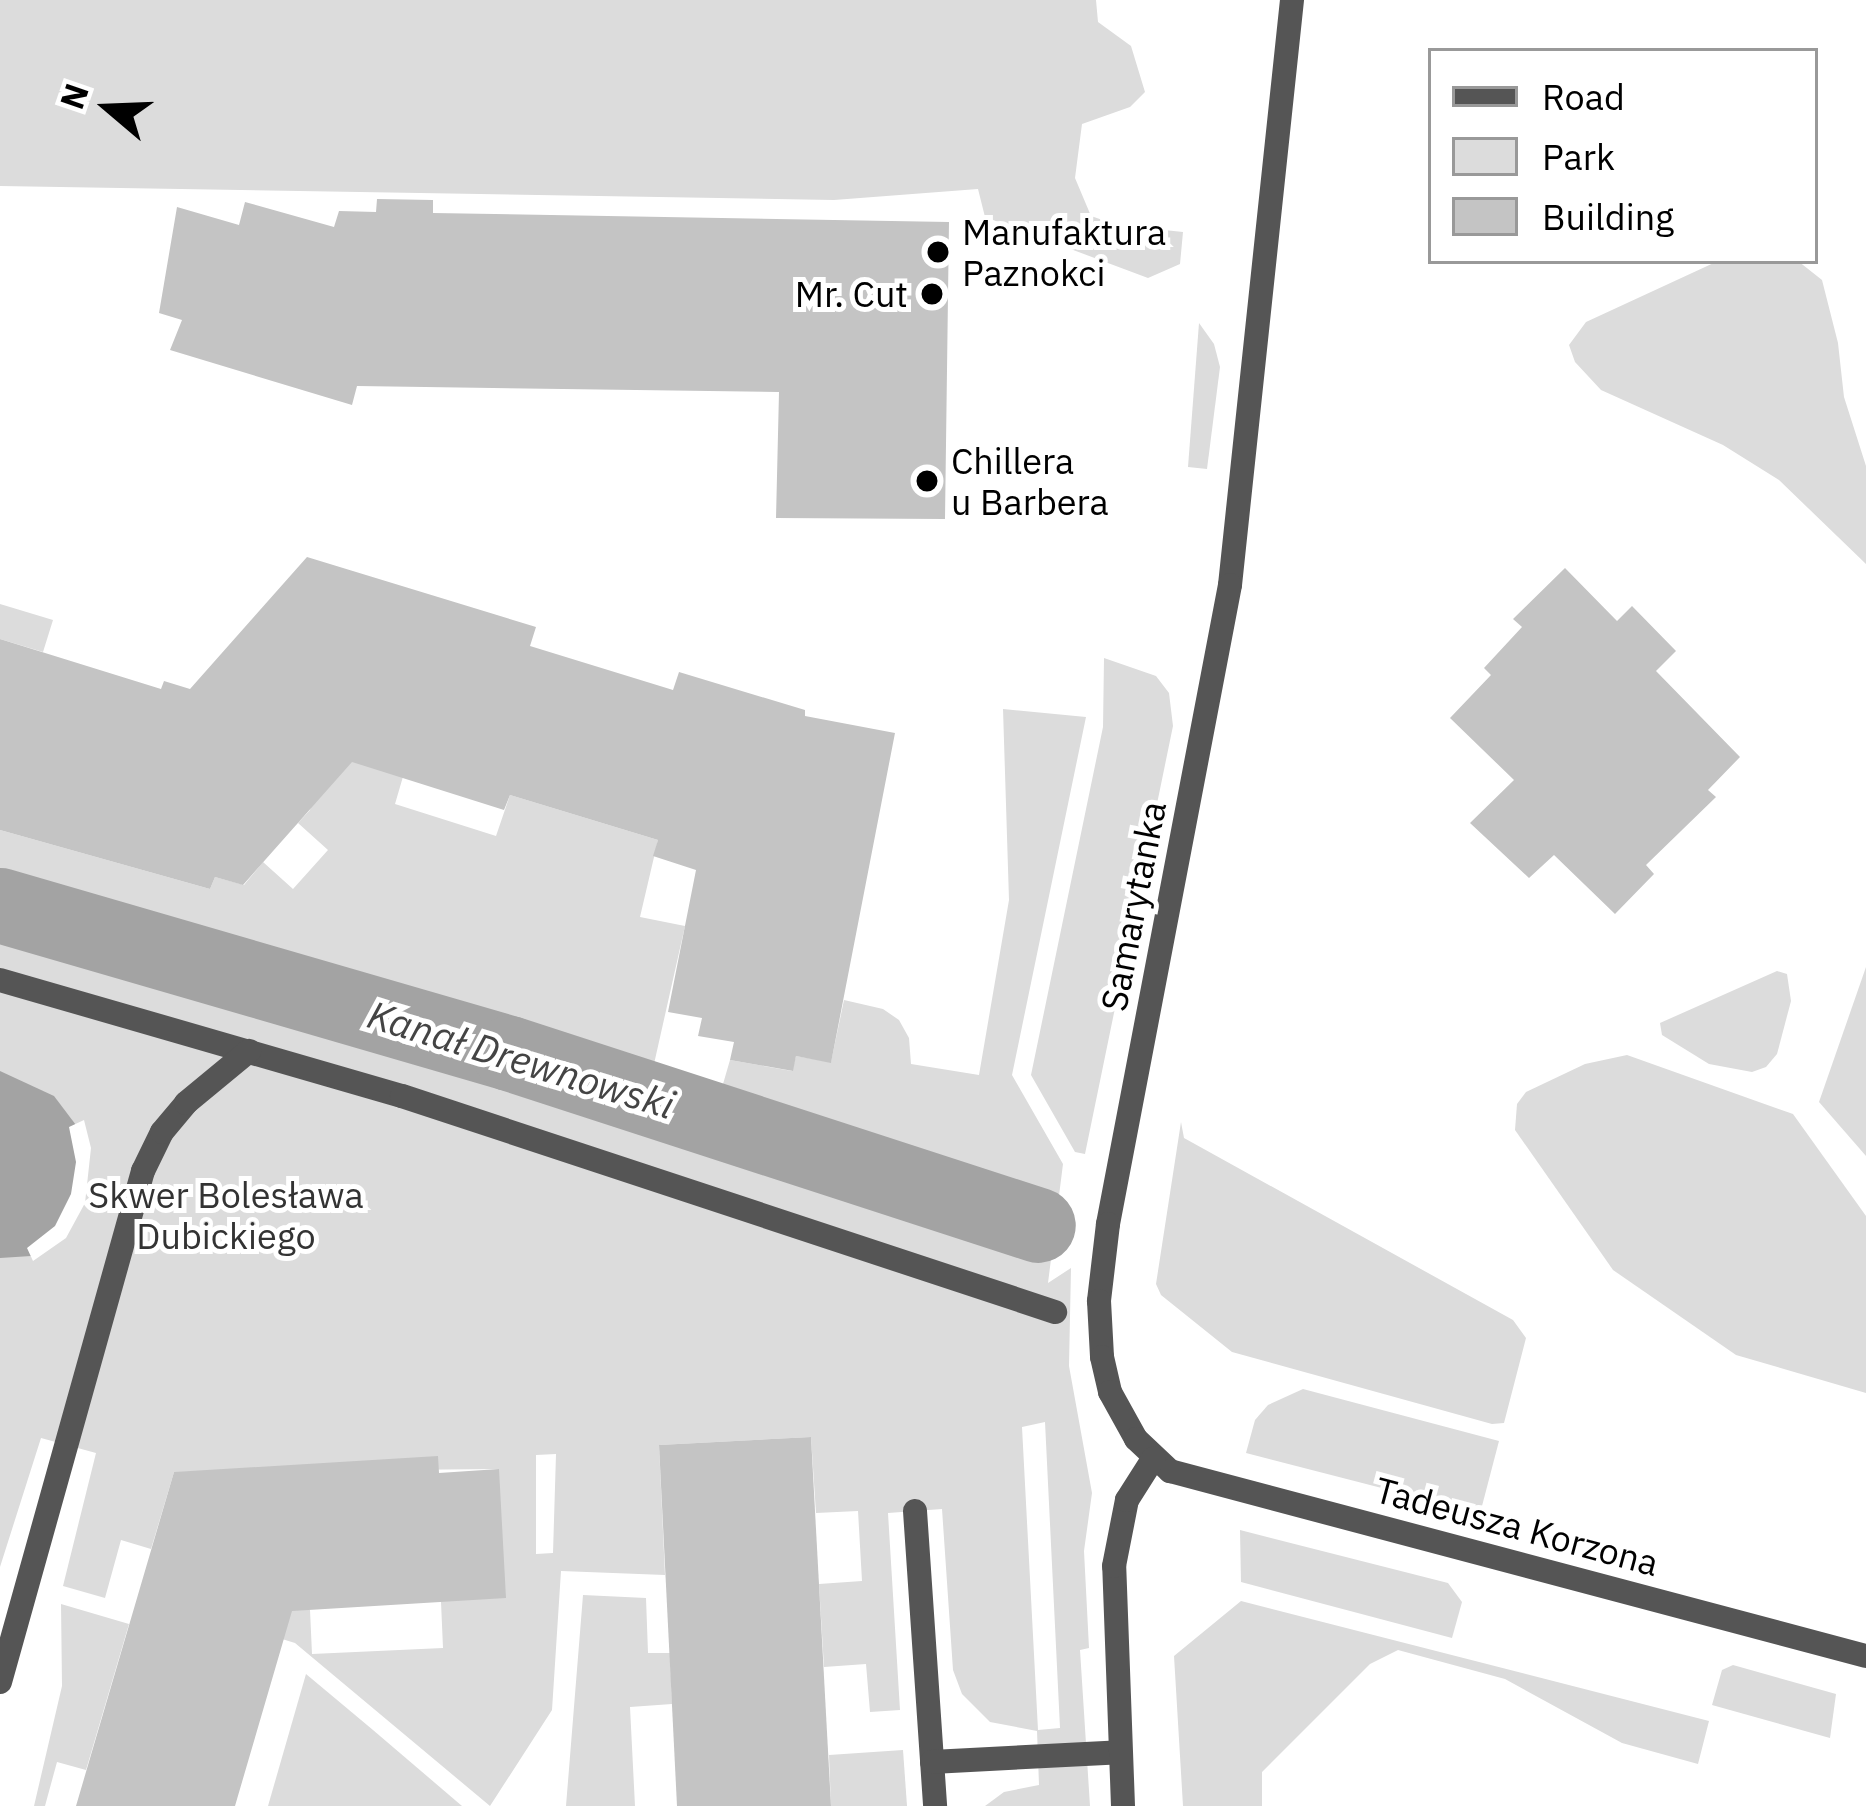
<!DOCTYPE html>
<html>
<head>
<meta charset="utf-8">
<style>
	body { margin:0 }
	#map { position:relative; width:1866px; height:1806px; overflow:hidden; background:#fff; font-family:"IBM Plex Sans",sans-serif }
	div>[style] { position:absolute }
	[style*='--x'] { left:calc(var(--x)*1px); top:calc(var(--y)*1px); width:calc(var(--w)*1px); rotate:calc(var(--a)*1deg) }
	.green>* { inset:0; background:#dcdcdc }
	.water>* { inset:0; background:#a3a3a3 }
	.pier>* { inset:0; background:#fff }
	.canal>* { height:75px; margin:-37.5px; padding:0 37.5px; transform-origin:37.5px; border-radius:37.5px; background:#a3a3a3 }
	.building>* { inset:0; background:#c4c4c4 }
	.pedestrian>* { height:24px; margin:-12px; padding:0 12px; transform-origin:12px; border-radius:12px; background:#555 }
	.minor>* { height:24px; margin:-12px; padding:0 12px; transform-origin:12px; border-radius:12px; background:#555 }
	.dots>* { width:33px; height:33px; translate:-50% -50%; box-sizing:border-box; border:6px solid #fff; border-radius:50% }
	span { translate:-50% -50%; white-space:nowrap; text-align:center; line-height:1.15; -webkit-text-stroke:10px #fff; paint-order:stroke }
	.poi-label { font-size:36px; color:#000 }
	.left { translate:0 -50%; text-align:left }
	.right { translate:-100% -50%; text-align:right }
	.street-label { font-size:36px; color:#000 }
	.park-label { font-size:36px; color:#333 }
	.water-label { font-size:39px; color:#444; font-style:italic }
	.legend { position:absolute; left:1428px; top:48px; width:390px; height:216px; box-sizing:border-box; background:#fff; border:3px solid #999; margin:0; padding:15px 21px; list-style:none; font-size:36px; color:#000 }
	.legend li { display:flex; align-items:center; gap:24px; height:60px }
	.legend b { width:60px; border:3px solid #999 }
	.north { position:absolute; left:48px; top:48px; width:120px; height:120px; -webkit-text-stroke:9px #fff; paint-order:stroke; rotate:289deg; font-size:33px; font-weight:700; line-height:48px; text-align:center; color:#000 }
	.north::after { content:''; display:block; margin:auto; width:42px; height:54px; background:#000; clip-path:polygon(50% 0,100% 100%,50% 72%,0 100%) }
</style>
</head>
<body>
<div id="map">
	<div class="green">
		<i style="clip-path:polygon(0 0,1096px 0,1098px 22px,1131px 46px,1145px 92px,1130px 107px,1082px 124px,1075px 178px,1091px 216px,1117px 225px,1183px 232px,1180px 264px,1148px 278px,985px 217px,978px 189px,834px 200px,0 186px)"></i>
		<i style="clip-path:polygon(1718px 261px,1798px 261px,1822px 280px,1838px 343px,1844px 397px,1866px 466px,1866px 564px,1779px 480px,1723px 445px,1601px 390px,1575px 362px,1569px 345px,1586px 322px)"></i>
		<i style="clip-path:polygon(1199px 323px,1214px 344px,1220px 367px,1207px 469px,1188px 467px)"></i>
		<i style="clip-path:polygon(0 604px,53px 620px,43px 652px,0 639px)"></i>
		<i style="clip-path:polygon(1104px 658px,1156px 676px,1169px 693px,1173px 726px,1085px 1154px,1075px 1152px,1031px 1075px,1103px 727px)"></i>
		<i style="clip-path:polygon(evenodd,1003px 709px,1086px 717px,1012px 1075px,1063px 1164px,1048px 1283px,1071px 1268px,1069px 1366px,1092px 1493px,1084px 1551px,1089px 1648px,1080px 1650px,1090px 1806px,985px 1806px,1004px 1792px,1039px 1785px,1037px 1731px,990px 1722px,962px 1694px,953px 1670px,942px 1509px,888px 1513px,900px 1710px,870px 1712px,866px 1664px,824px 1667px,819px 1584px,862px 1581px,858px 1511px,816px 1513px,811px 1437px,659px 1445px,665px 1575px,561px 1571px,552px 1710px,490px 1806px,295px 1643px,282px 1639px,290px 1610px,310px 1610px,312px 1654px,443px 1648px,441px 1602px,499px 1469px,174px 1472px,151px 1549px,121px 1540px,105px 1598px,63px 1586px,96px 1453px,41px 1438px,0 1567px,0 830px,210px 889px,215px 877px,244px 885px,263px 862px,293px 889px,328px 850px,298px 823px,310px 810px,331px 740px,407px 763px,395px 804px,496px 836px,510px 795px,658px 840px,640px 917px,685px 926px,654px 1064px,723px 1084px,730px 1060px,792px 1071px,796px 1056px,831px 1062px,844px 1000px,883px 1009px,899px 1020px,909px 1038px,911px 1064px,979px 1075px,1009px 900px,1003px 709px,1045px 1422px,1060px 1728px,1038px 1730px,1022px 1427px,1045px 1422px,1003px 709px,556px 1454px,553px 1553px,536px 1554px,536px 1455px,556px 1454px)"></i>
		<i style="clip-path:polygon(1866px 967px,1866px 1156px,1819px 1102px)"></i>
		<i style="clip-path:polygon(1777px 971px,1787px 974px,1791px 1001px,1777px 1054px,1766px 1067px,1752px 1072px,1709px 1064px,1662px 1035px,1660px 1023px)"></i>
		<i style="clip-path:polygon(1627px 1055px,1793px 1114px,1866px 1216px,1866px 1393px,1736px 1355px,1613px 1270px,1515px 1130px,1517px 1104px,1526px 1092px,1585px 1064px)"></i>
		<i style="clip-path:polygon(1181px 1122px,1184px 1138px,1513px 1320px,1526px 1338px,1504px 1423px,1492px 1424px,1232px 1352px,1161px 1295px,1156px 1284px)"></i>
		<i style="clip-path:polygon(1303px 1389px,1499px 1441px,1482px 1506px,1471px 1511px,1246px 1453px,1255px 1420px,1268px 1405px)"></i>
		<i style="clip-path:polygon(1240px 1530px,1448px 1583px,1462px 1602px,1452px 1638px,1241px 1582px)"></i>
		<i style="clip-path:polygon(583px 1595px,646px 1598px,648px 1653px,670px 1653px,672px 1704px,630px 1707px,635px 1806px,566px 1806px)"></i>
		<i style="clip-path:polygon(1241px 1601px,1709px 1721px,1698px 1764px,1622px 1743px,1505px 1679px,1398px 1650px,1370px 1664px,1262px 1772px,1262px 1806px,1183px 1806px,1174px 1656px)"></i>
		<i style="clip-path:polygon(61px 1604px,129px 1624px,86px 1770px,57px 1762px,45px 1806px,34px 1806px,62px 1686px)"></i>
		<i style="clip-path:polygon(1733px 1665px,1836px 1694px,1830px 1738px,1712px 1705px,1722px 1670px)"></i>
		<i style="clip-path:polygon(306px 1674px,373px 1730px,462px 1806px,268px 1806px)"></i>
		<i style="clip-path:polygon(903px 1750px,907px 1806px,831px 1806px,829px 1755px)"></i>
	</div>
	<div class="water">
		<i style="clip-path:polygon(0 1071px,54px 1096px,82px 1133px,84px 1163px,50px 1246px,31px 1256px,0 1258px)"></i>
	</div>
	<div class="pier">
		<i style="clip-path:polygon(84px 1120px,91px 1148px,85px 1203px,66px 1238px,33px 1261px,27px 1248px,55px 1226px,71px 1194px,76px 1162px,69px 1127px)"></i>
	</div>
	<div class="canal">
		<i style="--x:0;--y:905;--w:530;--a:16.21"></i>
		<i style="--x:509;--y:1053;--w:556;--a:18.01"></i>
	</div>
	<div class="building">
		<i style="clip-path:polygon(377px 199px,433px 200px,433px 213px,949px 222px,945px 519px,776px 518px,779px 392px,357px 386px,352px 405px,170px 350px,182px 320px,159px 313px,177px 207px,239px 225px,245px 202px,334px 227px,339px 211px,376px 212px)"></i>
		<i style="clip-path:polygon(307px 557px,536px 627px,530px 646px,673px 690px,679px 672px,805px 710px,805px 716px,895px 733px,831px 1063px,796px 1056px,793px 1071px,730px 1060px,734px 1042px,698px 1036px,702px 1018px,668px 1012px,696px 870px,653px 856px,658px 840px,510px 795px,504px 810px,352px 762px,243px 885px,215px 877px,210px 889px,0 830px,0 639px,161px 689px,164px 681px,190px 689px)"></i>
		<i style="clip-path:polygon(1565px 568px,1617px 621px,1632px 606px,1676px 651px,1656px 671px,1740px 757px,1708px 790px,1716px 797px,1646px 865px,1654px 874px,1615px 914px,1554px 855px,1529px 878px,1470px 823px,1514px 780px,1450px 718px,1491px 675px,1484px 668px,1522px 627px,1513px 619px)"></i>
		<i style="clip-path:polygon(811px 1437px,831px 1806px,677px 1806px,659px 1445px)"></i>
		<i style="clip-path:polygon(438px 1456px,439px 1473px,499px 1469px,506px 1598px,292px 1611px,235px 1806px,76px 1806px,174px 1472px)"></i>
	</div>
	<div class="pedestrian">
		<i style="--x:0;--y:980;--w:418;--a:16.1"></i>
		<i style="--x:402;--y:1096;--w:688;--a:18.3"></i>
		<i style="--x:0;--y:1682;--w:531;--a:-74.37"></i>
		<i style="--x:143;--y:1171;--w:43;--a:-64"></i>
		<i style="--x:162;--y:1132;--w:38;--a:-50"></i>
		<i style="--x:186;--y:1103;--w:82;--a:-39.5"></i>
	</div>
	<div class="minor">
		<i style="--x:1292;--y:0;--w:588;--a:96.05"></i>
		<i style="--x:1230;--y:585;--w:651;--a:100.81"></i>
		<i style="--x:1108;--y:1224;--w:78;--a:96.7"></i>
		<i style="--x:1099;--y:1301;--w:56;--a:86.9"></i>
		<i style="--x:1102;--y:1357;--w:36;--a:77"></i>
		<i style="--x:1110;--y:1392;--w:54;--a:61"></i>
		<i style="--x:1136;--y:1439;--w:47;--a:43.3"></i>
		<i style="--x:1170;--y:1471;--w:720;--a:14.89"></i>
		<i style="--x:915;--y:1511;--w:296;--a:86.1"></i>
		<i style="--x:932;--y:1762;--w:188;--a:-3"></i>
		<i style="--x:1123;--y:1806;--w:240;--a:-92.1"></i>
		<i style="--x:1114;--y:1566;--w:67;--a:-78.9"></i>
		<i style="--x:1127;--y:1500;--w:49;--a:-57.6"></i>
	</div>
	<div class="dots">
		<i style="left:938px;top:252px;background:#000"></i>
		<i style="left:932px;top:294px;background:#000"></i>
		<i style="left:927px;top:481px;background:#000"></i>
	</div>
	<div class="poi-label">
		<span class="left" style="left:962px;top:252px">Manufaktura<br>Paznokci</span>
		<span class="right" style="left:908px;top:294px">Mr. Cut</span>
		<span class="left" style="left:951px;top:481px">Chillera<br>u Barbera</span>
	</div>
	<div class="street-label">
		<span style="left:1133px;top:906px;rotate:-79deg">Samarytanka</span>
		<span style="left:1517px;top:1526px;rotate:15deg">Tadeusza Korzona</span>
	</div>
	<div class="park-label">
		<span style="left:226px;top:1215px">Skwer Bolesława<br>Dubickiego</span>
	</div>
	<div class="water-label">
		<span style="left:521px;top:1060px;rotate:17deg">Kanał Drewnowski</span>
	</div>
	<ul class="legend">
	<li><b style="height:15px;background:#555"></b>Road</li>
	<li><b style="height:33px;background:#dcdcdc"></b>Park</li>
	<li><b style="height:33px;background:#c4c4c4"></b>Building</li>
	</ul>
	<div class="north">N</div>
</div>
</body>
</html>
